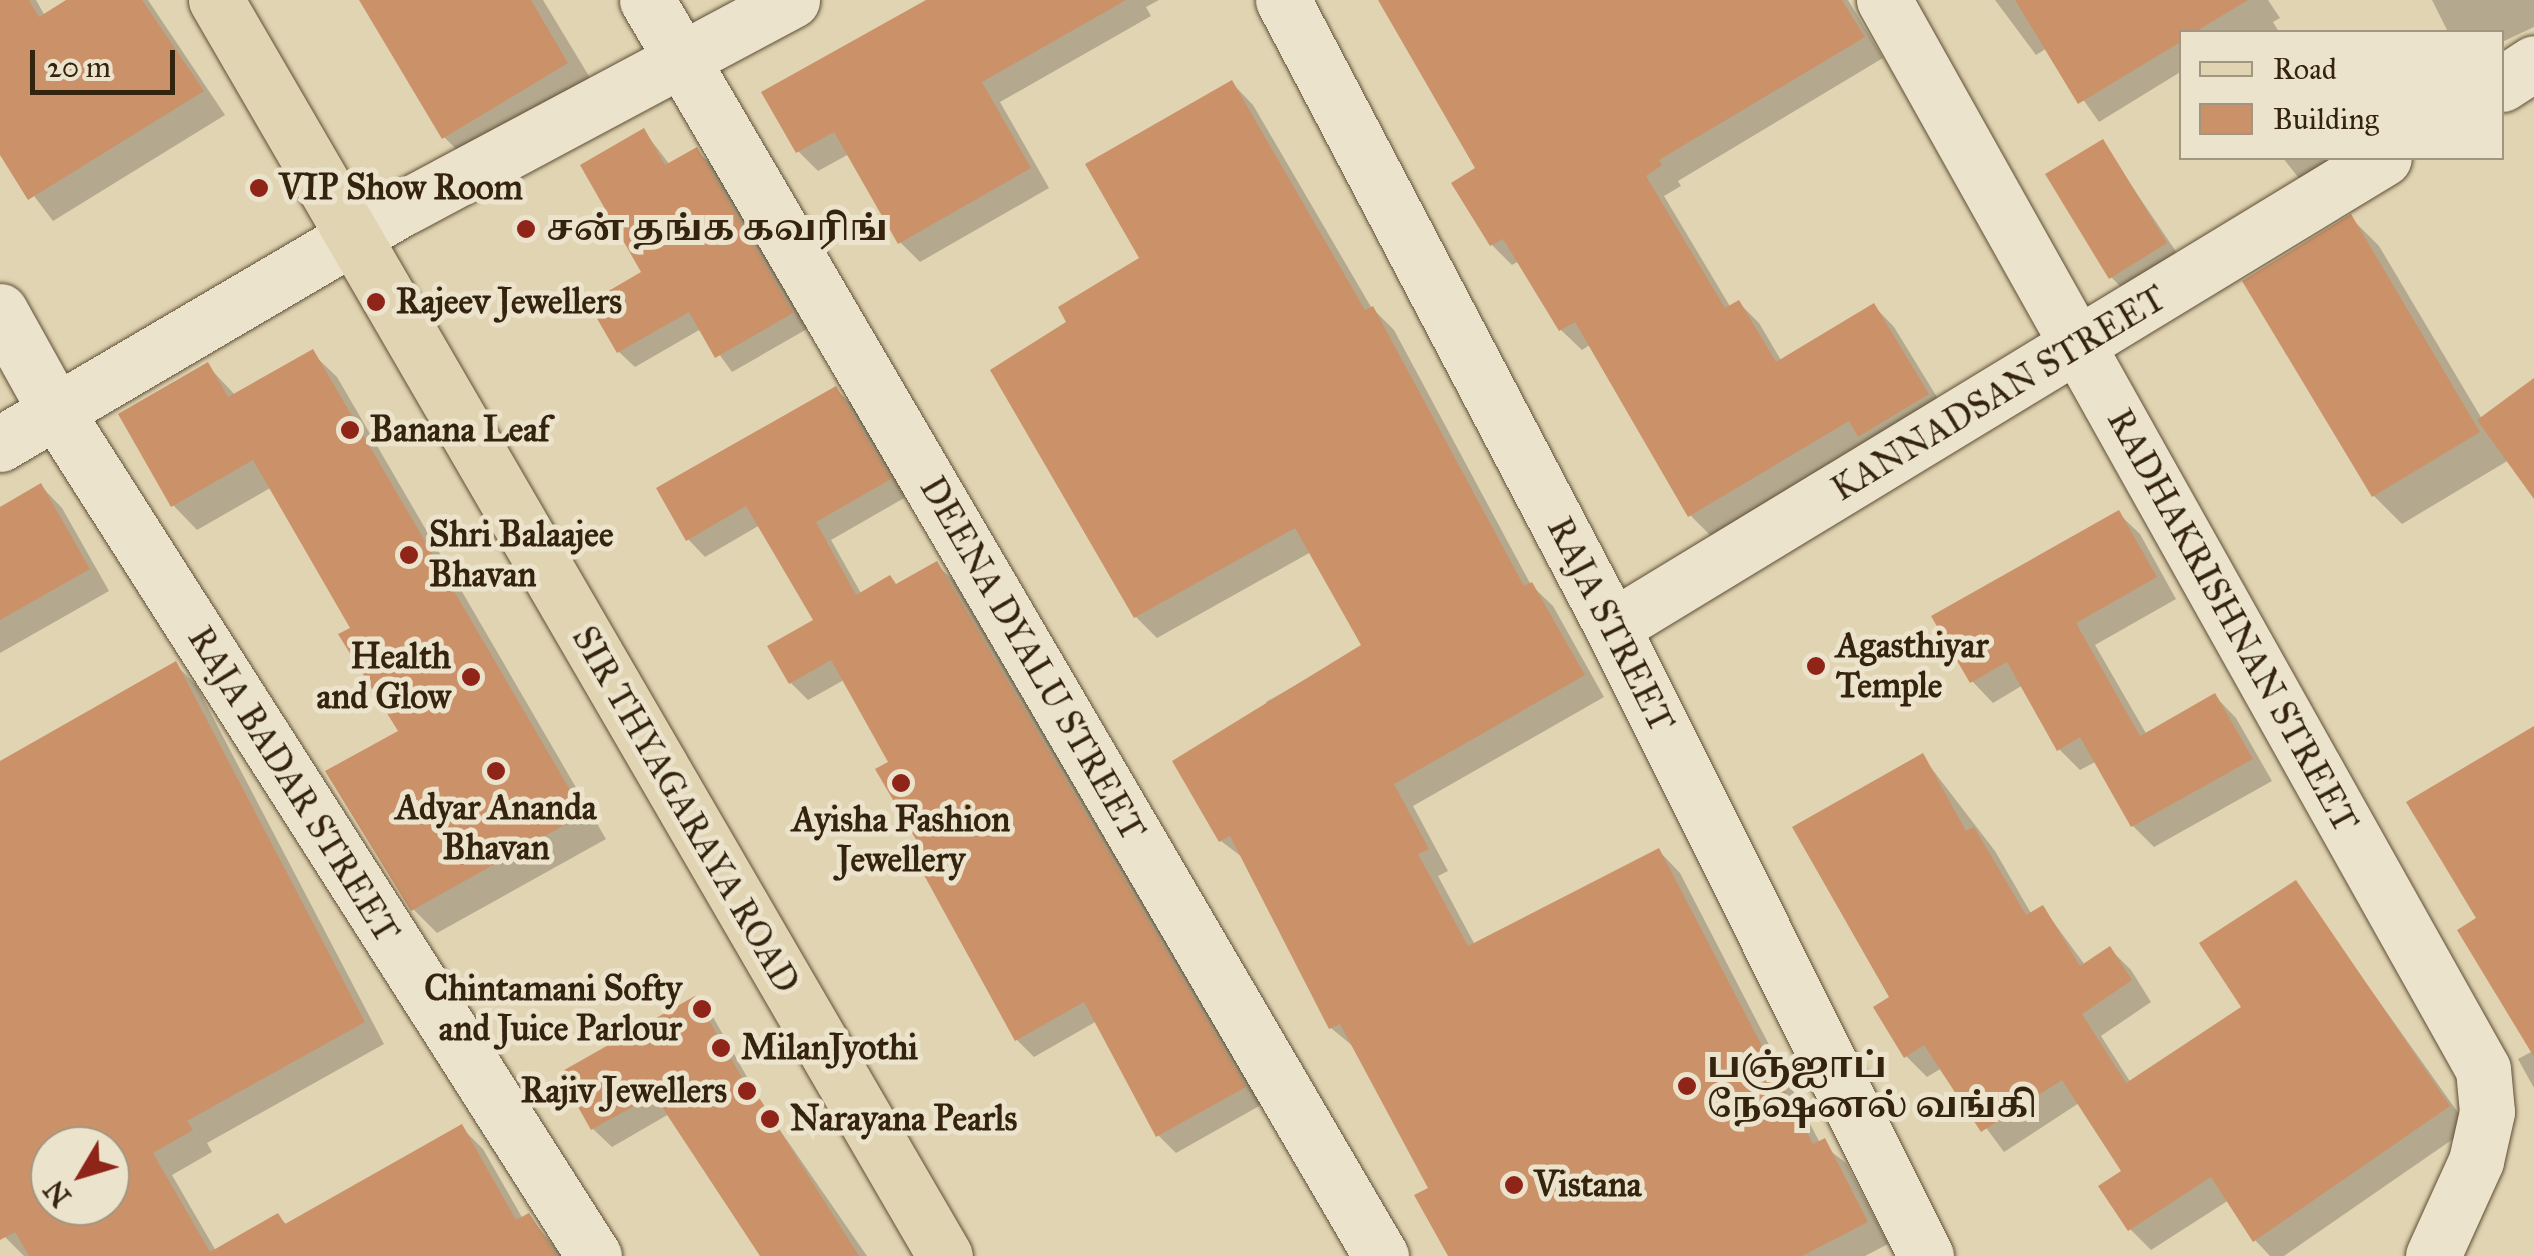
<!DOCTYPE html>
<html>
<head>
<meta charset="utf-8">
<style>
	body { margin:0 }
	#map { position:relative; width:2534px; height:1256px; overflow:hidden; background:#e1d4b2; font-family:"IM FELL Great Primer","Noto Serif Tamil",serif }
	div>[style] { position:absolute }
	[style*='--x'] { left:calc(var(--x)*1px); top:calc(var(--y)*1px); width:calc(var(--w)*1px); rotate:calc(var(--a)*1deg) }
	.shadow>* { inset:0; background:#0003 }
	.building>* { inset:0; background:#cb9269 }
	.roads { filter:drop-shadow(0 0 2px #5f4f36) drop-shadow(0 0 2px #5f4f36) }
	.minor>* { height:55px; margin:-27.5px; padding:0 27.5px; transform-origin:27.5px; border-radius:27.5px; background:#ece3cd }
	.major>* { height:55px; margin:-27.5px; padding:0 27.5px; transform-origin:27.5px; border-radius:27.5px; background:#e1d4b2 }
	.dots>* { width:28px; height:28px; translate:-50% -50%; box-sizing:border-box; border:5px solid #ece3cd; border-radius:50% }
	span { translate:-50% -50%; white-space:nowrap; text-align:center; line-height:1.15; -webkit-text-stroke:10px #ece3cd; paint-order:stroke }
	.poi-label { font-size:35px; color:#34230d; font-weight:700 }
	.left { translate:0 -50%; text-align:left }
	.right { translate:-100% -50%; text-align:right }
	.street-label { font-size:35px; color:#34230d }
	.legend { position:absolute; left:2179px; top:30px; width:325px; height:130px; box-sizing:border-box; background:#ece3cd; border:2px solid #a29680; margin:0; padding:12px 18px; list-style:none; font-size:30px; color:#34230d }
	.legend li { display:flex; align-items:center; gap:20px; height:50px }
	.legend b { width:50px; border:2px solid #a29680 }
	.north { position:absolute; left:30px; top:1126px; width:100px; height:100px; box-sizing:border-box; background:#ece3cd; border:2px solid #a29680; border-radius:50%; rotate:232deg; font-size:28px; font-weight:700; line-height:40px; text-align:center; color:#34230d }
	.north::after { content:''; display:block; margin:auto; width:35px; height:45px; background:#8f2418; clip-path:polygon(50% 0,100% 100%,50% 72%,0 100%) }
	.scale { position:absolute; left:30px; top:50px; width:145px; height:45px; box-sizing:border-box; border:5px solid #34230d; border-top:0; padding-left:12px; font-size:30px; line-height:35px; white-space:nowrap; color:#34230d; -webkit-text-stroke:8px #ece3cd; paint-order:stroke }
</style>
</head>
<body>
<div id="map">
	<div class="shadow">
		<i style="clip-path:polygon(0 0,36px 0,45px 16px,71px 0,148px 0,225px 115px,53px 221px,0 151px)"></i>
		<i style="clip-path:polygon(362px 0,543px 0,604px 101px,481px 174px,444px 137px)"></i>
		<i style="clip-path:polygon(949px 0,1159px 0,1146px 7px,1151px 16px,1000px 102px,1049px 188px,920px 262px,900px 242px,849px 154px,818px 171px,798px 151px)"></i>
		<i style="clip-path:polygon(1380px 0,1848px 0,1883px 58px,1678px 181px,1681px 186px,1664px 196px,1731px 308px,1739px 303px,1759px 323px,1782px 362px,1874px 306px,1894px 327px,1948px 415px,1711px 536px,1690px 515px,1591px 344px,1582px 350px,1561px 330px,1519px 261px,1512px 265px,1492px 245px,1455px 183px,1479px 169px)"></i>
		<i style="clip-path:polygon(1995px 0,2268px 0,2280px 18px,2273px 22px,2279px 32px,2182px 32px,2182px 71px,2099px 122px,2047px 48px,2036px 55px)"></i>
		<i style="clip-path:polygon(2432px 0,2534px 0,2534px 27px,2502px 42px,2502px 32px,2448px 32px)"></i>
		<i style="clip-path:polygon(1232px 83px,1253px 105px,1371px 307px,1394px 330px,1531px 585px,1553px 606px,1604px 697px,1413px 806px,1448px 871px,1438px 876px,1475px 945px,1659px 851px,1680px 873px,1820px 1143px,1846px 1163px,1888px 1244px,1865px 1256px,1451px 1256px,1431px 1189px,1355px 1048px,1331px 1028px,1246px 860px,1221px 841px,1270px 708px,1266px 702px,1365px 646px,1311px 552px,1157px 638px,1136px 617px,1070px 322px,1142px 259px)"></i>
		<i style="clip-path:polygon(644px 131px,670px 165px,696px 150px,712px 165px,807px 329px,732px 372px,701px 329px,635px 367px,619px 352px,592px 303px,645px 273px)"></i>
		<i style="clip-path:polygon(2102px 142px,2181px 259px,2126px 292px,2111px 277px)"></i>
		<i style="clip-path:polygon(2283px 158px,2344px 158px,2312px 195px)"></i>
		<i style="clip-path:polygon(2351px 218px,2379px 246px,2482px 419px,2534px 381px,2534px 494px,2509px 460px,2402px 524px,2373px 495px)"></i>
		<i style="clip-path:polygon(312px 353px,337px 377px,606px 839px,437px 933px,413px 909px,402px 732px,353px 629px,272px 487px,197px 530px,173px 505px,208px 366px,236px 396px)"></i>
		<i style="clip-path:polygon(836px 389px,853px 406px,906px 497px,831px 540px,862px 595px,898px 586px,936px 564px,954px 581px,1261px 1105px,1176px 1153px,1158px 1135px,1097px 1021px,1034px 1057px,1017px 1040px,926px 851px,891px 763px,844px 680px,808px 700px,791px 683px,816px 621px,760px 525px,705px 557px,688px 539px)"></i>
		<i style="clip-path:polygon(41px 486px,62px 508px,109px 591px,0 653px,0 511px)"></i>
		<i style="clip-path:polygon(2118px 513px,2140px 534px,2176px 599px,2095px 645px,2147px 735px,2215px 696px,2236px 718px,2272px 781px,2154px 847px,2133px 826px,2097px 761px,2080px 770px,2059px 749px,2023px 685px,1993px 703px,1972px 681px)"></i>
		<i style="clip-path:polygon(evenodd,175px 664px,196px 685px,384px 1044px,207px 1143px,212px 1152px,172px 1175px,216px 1251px,278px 1216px,288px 1226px,461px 1127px,483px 1149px,523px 1219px,529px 1216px,562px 1256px,24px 1256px,5px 1237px,0 1228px,0 764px,175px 664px,50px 1146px,110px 1146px,110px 1206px,50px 1206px,50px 1146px)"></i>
		<i style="clip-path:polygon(2534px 729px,2534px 1088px,2518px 1059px,2533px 1051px,2480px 919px)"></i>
		<i style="clip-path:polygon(1922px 756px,1995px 851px,2032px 915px,2043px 908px,2085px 965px,2110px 949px,2131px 970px,2151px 1002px,2101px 1036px,2131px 1083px,2245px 1008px,2295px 883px,2469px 1128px,2284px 1256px,2270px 1256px,2255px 1240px,2229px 1200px,2151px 1250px,2130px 1229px,2124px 1171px,2079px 1103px,2004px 1152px,1942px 1068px,1927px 1077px,1906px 1056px,1893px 998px)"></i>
		<i style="clip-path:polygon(695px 999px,713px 1017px,764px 1107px,867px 1256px,763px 1256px,669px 1114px,612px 1147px,593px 1129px,562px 1074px)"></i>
	</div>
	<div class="building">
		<i style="clip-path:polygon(0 0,29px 0,39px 17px,66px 0,142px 0,204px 91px,28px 200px,0 155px)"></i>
		<i style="clip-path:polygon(359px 0,531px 0,568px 63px,442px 139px)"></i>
		<i style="clip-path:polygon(926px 0,1126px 0,982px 82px,1031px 168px,898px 244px,834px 132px,796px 153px,761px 92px)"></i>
		<i style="clip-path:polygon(1378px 0,1842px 0,1865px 37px,1659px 160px,1662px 165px,1646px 176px,1725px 308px,1739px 300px,1776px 362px,1874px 303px,1929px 394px,1858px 437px,1849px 421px,1688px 517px,1575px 322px,1559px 331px,1503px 239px,1490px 246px,1451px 183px,1475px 168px)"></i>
		<i style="clip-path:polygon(2015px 0,2248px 0,2195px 32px,2182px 32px,2182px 41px,2078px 104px)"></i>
		<i style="clip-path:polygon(1232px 80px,1365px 310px,1373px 306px,1524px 586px,1532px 582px,1585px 675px,1394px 784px,1429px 849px,1418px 854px,1468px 946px,1659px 848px,1813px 1144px,1825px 1138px,1868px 1222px,1802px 1256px,1448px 1256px,1414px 1195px,1428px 1188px,1340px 1024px,1329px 1029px,1230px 836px,1219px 842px,1172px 761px,1361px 645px,1295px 528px,1134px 618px,990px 370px,1066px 322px,1058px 307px,1139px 258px,1085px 164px)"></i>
		<i style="clip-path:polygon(644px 128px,665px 165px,697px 147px,793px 313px,715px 358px,689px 312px,617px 353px,588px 303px,641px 272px,580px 165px)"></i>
		<i style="clip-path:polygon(2103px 139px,2167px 243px,2109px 279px,2045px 174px)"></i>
		<i style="clip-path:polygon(2351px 214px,2480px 432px,2372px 497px,2242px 281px)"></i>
		<i style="clip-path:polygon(313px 349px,584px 814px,411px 911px,325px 771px,398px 731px,338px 634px,350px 628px,253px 460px,171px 507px,118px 414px,208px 362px,228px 397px)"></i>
		<i style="clip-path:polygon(2534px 378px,2534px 499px,2477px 420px)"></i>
		<i style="clip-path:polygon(836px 386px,891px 479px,816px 522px,856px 595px,890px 575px,896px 584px,937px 561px,1246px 1087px,1156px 1137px,1084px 1002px,1015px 1041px,913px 855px,922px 850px,875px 769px,888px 762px,831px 660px,789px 684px,767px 646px,813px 620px,746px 506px,686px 541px,656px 488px)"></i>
		<i style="clip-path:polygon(41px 483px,90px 569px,0 620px,0 507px)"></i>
		<i style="clip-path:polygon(2119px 510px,2157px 577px,2076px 623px,2140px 736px,2215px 693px,2253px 759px,2131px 827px,2080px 737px,2057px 751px,2007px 662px,1970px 683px,1931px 616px)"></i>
		<i style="clip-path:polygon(evenodd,176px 661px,365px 1022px,187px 1121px,193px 1130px,153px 1153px,210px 1252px,278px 1213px,285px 1224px,462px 1124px,516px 1220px,529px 1213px,557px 1256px,29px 1256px,15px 1232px,0 1240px,0 761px,176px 661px,50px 1146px,110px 1146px,110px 1206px,50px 1206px,50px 1146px)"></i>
		<i style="clip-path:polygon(2534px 726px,2534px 1057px,2457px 930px,2476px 918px,2406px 802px)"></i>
		<i style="clip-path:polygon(1923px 753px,1966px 831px,1974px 827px,2026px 915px,2043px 905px,2080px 966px,2110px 946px,2132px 980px,2082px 1014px,2126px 1083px,2241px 1007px,2199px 943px,2296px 880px,2450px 1106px,2253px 1242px,2211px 1177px,2128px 1231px,2098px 1186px,2121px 1171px,2062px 1080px,1981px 1132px,1924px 1045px,1904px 1058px,1873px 1007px,1889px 997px,1792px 827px)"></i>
		<i style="clip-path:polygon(695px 996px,756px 1102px,760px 1099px,859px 1256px,760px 1256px,654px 1095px,591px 1130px,559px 1073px)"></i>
	</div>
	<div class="roads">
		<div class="minor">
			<i style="--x:647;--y:0;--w:1455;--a:59.7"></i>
			<i style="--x:1283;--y:0;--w:708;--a:62.31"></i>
			<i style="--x:1612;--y:627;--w:703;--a:63.47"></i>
			<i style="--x:1884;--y:0;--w:1225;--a:60.74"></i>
			<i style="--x:2483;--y:1069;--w:43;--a:84.7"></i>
			<i style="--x:2487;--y:1112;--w:50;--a:102.7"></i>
			<i style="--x:2476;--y:1161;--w:104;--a:114.4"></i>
			<i style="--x:2502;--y:84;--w:38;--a:-33"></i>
			<i style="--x:0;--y:311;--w:113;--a:60.9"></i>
			<i style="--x:55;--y:410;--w:1003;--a:57.5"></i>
			<i style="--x:0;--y:444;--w:467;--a:-30.4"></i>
			<i style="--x:403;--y:208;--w:441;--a:-28.1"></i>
			<i style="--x:1612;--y:627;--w:903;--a:-31.28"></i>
		</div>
		<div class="major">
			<i style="--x:216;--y:0;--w:1452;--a:59.87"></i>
		</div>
	</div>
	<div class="dots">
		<i style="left:259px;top:188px;background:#8f2418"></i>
		<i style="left:526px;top:229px;background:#8f2418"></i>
		<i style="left:376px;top:302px;background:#8f2418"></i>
		<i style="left:350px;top:430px;background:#8f2418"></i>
		<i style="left:409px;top:555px;background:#8f2418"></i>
		<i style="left:1816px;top:666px;background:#8f2418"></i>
		<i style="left:471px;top:677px;background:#8f2418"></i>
		<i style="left:496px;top:771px;background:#8f2418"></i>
		<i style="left:901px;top:783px;background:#8f2418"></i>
		<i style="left:702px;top:1009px;background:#8f2418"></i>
		<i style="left:721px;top:1048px;background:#8f2418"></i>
		<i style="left:1687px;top:1086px;background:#8f2418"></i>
		<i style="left:747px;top:1091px;background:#8f2418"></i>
		<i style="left:770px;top:1119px;background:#8f2418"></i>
		<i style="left:1514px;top:1185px;background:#8f2418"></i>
	</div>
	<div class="poi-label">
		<span class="left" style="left:279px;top:188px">VIP Show Room</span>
		<span class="left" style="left:546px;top:229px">சன் தங்க கவரிங்</span>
		<span class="left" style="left:396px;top:302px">Rajeev Jewellers</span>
		<span class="left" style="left:370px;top:430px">Banana Leaf</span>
		<span class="left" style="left:429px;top:555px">Shri Balaajee<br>Bhavan</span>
		<span class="left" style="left:1836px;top:666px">Agasthiyar<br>Temple</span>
		<span class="right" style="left:451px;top:677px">Health<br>and Glow</span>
		<span style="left:496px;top:828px">Adyar Ananda<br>Bhavan</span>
		<span style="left:901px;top:840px">Ayisha Fashion<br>Jewellery</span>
		<span class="right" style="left:682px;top:1009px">Chintamani Softy<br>and Juice Parlour</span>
		<span class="left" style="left:741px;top:1048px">MilanJyothi</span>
		<span class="left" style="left:1707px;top:1086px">பஞ்ஐாப்<br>நேஷனல் வங்கி</span>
		<span class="right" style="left:727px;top:1091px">Rajiv Jewellers</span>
		<span class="left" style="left:790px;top:1119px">Narayana Pearls</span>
		<span class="left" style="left:1534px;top:1185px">Vistana</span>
	</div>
	<div class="street-label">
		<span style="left:1999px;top:394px;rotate:-31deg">KANNADSAN STREET</span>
		<span style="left:2232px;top:621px;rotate:61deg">RADHAKRISHNAN STREET</span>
		<span style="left:1610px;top:625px;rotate:63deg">RAJA STREET</span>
		<span style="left:1032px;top:659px;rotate:60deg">DEENA DYALU STREET</span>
		<span style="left:293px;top:785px;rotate:58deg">RAJA BADAR STREET</span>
		<span style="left:685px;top:810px;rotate:60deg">SIR THYAGARAYA ROAD</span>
	</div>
	<ul class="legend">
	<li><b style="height:12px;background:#e1d4b2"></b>Road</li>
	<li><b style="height:28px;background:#cb9269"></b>Building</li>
	</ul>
	<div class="north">N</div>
	<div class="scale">20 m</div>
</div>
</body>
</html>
